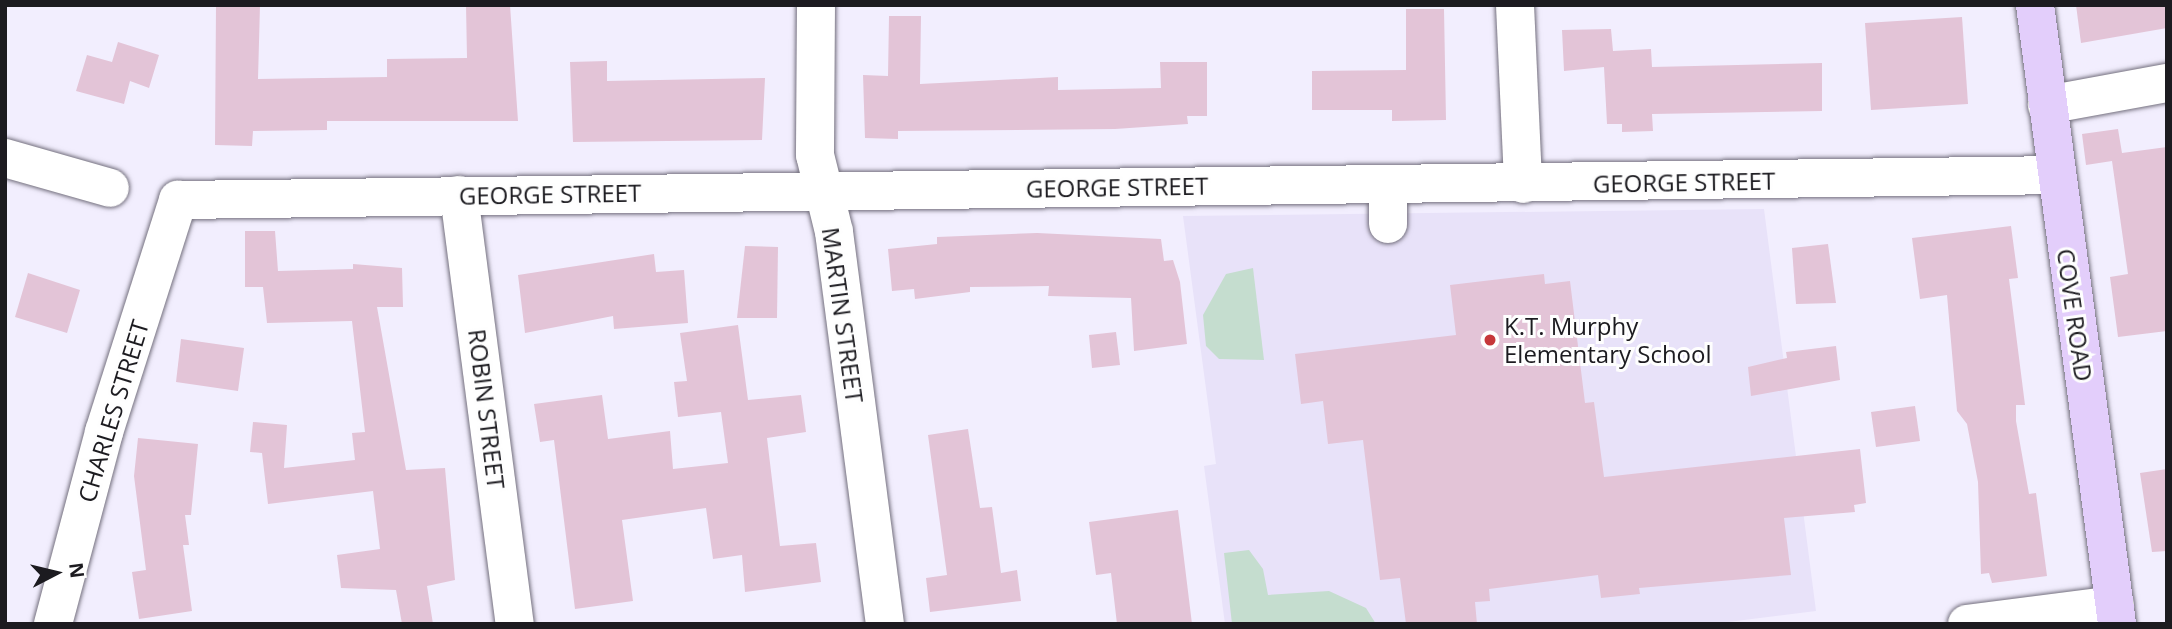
<!DOCTYPE html>
<html>
<head>
<meta charset="utf-8">
<style>
	body { margin:0 }
	#map { position:relative; width:2172px; height:629px; overflow:hidden; background:#f2eefe; font-family:"Open Sans",sans-serif }
	div>[style] { position:absolute }
	[style*='--x'] { left:calc(var(--x)*1px); top:calc(var(--y)*1px); width:calc(var(--w)*1px); rotate:calc(var(--a)*1deg) }
	.built>* { inset:0; background:#e8e2f9 }
	.green>* { inset:0; background:#c5ddcf }
	.building>* { inset:0; background:#e3c4d7 }
	.roads { filter:drop-shadow(0 0 2px #74707e) drop-shadow(0 0 2px #74707e) }
	.minor>* { height:38px; margin:-19px; padding:0 19px; transform-origin:19px; border-radius:19px; background:#fff }
	.major>* { height:38px; margin:-19px; padding:0 19px; transform-origin:19px; border-radius:19px; background:#e3cefb }
	.dots>* { width:19px; height:19px; translate:-50% -50%; box-sizing:border-box; border:4px solid #fefefe; border-radius:50% }
	span { translate:-50% -50%; white-space:nowrap; text-align:center; line-height:1.15; -webkit-text-stroke:6px #fefefe; paint-order:stroke }
	.street-label { font-size:24px; color:#1c1b20 }
	.poi-label { font-size:24px; color:#1c1b20 }
	.left { translate:0 -50%; text-align:left }
	.frame { position:absolute; inset:0; border:7px solid #1c1b20; pointer-events:none }
	.north { position:absolute; left:21px; top:538px; width:70px; height:70px; -webkit-text-stroke:5px #fefefe; paint-order:stroke; rotate:83deg; font-size:19px; font-weight:700; line-height:28px; text-align:center; color:#1c1b20 }
	.north::after { content:''; display:block; margin:auto; width:24px; height:32px; background:#1c1b20; clip-path:polygon(50% 0,100% 100%,50% 72%,0 100%) }
</style>
</head>
<body>
<div id="map">
	<div class="built">
		<i style="clip-path:polygon(1764px 209px,1816px 611px,1712px 624px,1225px 624px,1204px 466px,1216px 464px,1183px 216px)"></i>
	</div>
	<div class="green">
		<i style="clip-path:polygon(1253px 268px,1264px 360px,1219px 359px,1206px 346px,1203px 315px,1226px 274px)"></i>
		<i style="clip-path:polygon(1249px 550px,1263px 569px,1268px 595px,1329px 591px,1366px 608px,1376px 624px,1232px 624px,1224px 553px)"></i>
	</div>
	<div class="building">
		<i style="clip-path:polygon(216px 5px,260px 5px,258px 79px,387px 77px,387px 59px,467px 58px,466px 5px,510px 5px,518px 121px,327px 121px,327px 130px,253px 131px,252px 146px,215px 145px)"></i>
		<i style="clip-path:polygon(2076px 5px,2167px 5px,2167px 28px,2081px 43px)"></i>
		<i style="clip-path:polygon(1406px 9px,1444px 9px,1446px 120px,1392px 121px,1392px 110px,1312px 110px,1312px 71px,1406px 70px)"></i>
		<i style="clip-path:polygon(889px 16px,921px 16px,920px 84px,1058px 77px,1058px 90px,1161px 88px,1160px 62px,1207px 62px,1207px 116px,1187px 116px,1188px 124px,1115px 129px,898px 131px,898px 139px,865px 138px,863px 75px,888px 76px)"></i>
		<i style="clip-path:polygon(1962px 17px,1968px 104px,1871px 110px,1865px 23px)"></i>
		<i style="clip-path:polygon(1611px 29px,1613px 51px,1651px 49px,1652px 67px,1822px 63px,1822px 111px,1652px 114px,1653px 131px,1622px 132px,1622px 124px,1607px 124px,1604px 67px,1564px 71px,1562px 30px)"></i>
		<i style="clip-path:polygon(118px 42px,159px 55px,149px 88px,130px 81px,124px 104px,76px 91px,87px 55px,112px 62px)"></i>
		<i style="clip-path:polygon(607px 61px,607px 81px,765px 78px,762px 140px,573px 142px,570px 62px)"></i>
		<i style="clip-path:polygon(2118px 129px,2122px 153px,2167px 147px,2167px 331px,2118px 337px,2110px 277px,2128px 274px,2112px 161px,2086px 165px,2082px 134px)"></i>
		<i style="clip-path:polygon(2011px 226px,2018px 278px,2009px 279px,2025px 405px,2016px 405px,2016px 421px,2029px 494px,2036px 493px,2047px 576px,1992px 583px,1989px 573px,1981px 574px,1978px 482px,1967px 424px,1957px 411px,1947px 295px,1920px 299px,1912px 238px)"></i>
		<i style="clip-path:polygon(245px 231px,275px 231px,278px 271px,353px 269px,353px 264px,402px 268px,403px 307px,377px 307px,406px 470px,445px 468px,455px 580px,427px 586px,433px 624px,402px 624px,396px 590px,341px 588px,337px 555px,380px 549px,373px 491px,268px 504px,262px 453px,250px 452px,253px 422px,287px 425px,284px 468px,355px 460px,352px 433px,365px 432px,352px 321px,267px 323px,263px 287px,245px 287px)"></i>
		<i style="clip-path:polygon(1037px 233px,1161px 239px,1164px 261px,1173px 260px,1180px 282px,1187px 344px,1134px 351px,1131px 298px,1048px 296px,1049px 286px,970px 287px,970px 292px,915px 299px,914px 289px,892px 291px,888px 249px,937px 244px,937px 237px)"></i>
		<i style="clip-path:polygon(1828px 244px,1836px 303px,1796px 304px,1792px 248px)"></i>
		<i style="clip-path:polygon(745px 246px,778px 247px,777px 318px,737px 318px)"></i>
		<i style="clip-path:polygon(654px 254px,656px 272px,684px 270px,688px 323px,614px 329px,613px 316px,525px 333px,518px 275px)"></i>
		<i style="clip-path:polygon(28px 273px,80px 290px,67px 333px,15px 317px)"></i>
		<i style="clip-path:polygon(1544px 274px,1545px 284px,1570px 281px,1585px 403px,1594px 402px,1604px 477px,1860px 449px,1866px 503px,1854px 505px,1855px 512px,1784px 518px,1791px 575px,1639px 588px,1640px 594px,1601px 598px,1598px 575px,1489px 589px,1490px 601px,1475px 602px,1477px 624px,1406px 624px,1400px 578px,1380px 580px,1363px 440px,1328px 444px,1323px 401px,1301px 404px,1295px 354px,1456px 335px,1450px 285px)"></i>
		<i style="clip-path:polygon(738px 325px,748px 400px,801px 395px,806px 432px,767px 438px,780px 546px,816px 543px,821px 582px,745px 592px,742px 555px,713px 559px,706px 508px,622px 520px,633px 601px,575px 609px,554px 440px,540px 442px,534px 404px,602px 395px,608px 439px,670px 431px,673px 469px,728px 463px,721px 412px,678px 417px,674px 382px,687px 381px,680px 333px)"></i>
		<i style="clip-path:polygon(1116px 332px,1120px 365px,1092px 368px,1089px 335px)"></i>
		<i style="clip-path:polygon(181px 339px,244px 348px,238px 391px,176px 382px)"></i>
		<i style="clip-path:polygon(1836px 346px,1840px 380px,1751px 396px,1748px 367px,1787px 358px,1786px 352px)"></i>
		<i style="clip-path:polygon(1915px 406px,1920px 441px,1876px 447px,1871px 412px)"></i>
		<i style="clip-path:polygon(968px 429px,980px 508px,992px 507px,1001px 573px,1017px 570px,1021px 601px,930px 612px,926px 578px,947px 575px,928px 435px)"></i>
		<i style="clip-path:polygon(138px 438px,198px 444px,191px 515px,185px 515px,189px 545px,183px 545px,192px 611px,139px 619px,132px 572px,146px 570px,134px 476px)"></i>
		<i style="clip-path:polygon(2167px 469px,2167px 551px,2152px 552px,2140px 473px)"></i>
		<i style="clip-path:polygon(1178px 510px,1192px 624px,1117px 624px,1111px 573px,1096px 575px,1089px 522px)"></i>
	</div>
	<div class="roads">
		<div class="minor">
			<i style="--x:816;--y:5;--w:150;--a:90.4"></i>
			<i style="--x:815;--y:155;--w:79;--a:76.1"></i>
			<i style="--x:834;--y:232;--w:395;--a:82.6"></i>
			<i style="--x:1515;--y:5;--w:179;--a:87.4"></i>
			<i style="--x:2047;--y:105;--w:122;--a:-10.4"></i>
			<i style="--x:5;--y:158;--w:109;--a:15.9"></i>
			<i style="--x:1388;--y:184;--w:40;--a:90"></i>
			<i style="--x:459;--y:195;--w:433;--a:82.6"></i>
			<i style="--x:53;--y:624;--w:199;--a:-75.1"></i>
			<i style="--x:104;--y:432;--w:244;--a:-72.3"></i>
			<i style="--x:178;--y:200;--w:1877;--a:-0.76"></i>
			<i style="--x:1967;--y:624;--w:149;--a:-7.3"></i>
		</div>
		<div class="major">
			<i style="--x:2035;--y:5;--w:624;--a:82.45"></i>
		</div>
	</div>
	<div class="dots">
		<i style="left:1490px;top:340px;background:#c6363a"></i>
	</div>
	<div class="street-label">
		<span style="left:1684px;top:182px;rotate:-1deg">GEORGE STREET</span>
		<span style="left:1117px;top:187px;rotate:-1deg">GEORGE STREET</span>
		<span style="left:550px;top:194px;rotate:-1deg">GEORGE STREET</span>
		<span style="left:843px;top:315px;rotate:82deg">MARTIN STREET</span>
		<span style="left:2075px;top:315px;rotate:82deg">COVE ROAD</span>
		<span style="left:487px;top:409px;rotate:83deg">ROBIN STREET</span>
		<span style="left:113px;top:411px;rotate:-73deg">CHARLES STREET</span>
	</div>
	<div class="poi-label">
		<span class="left" style="left:1504px;top:340px">K.T. Murphy<br>Elementary School</span>
	</div>
	<div class="frame"></div>
	<div class="north">N</div>
</div>
</body>
</html>
